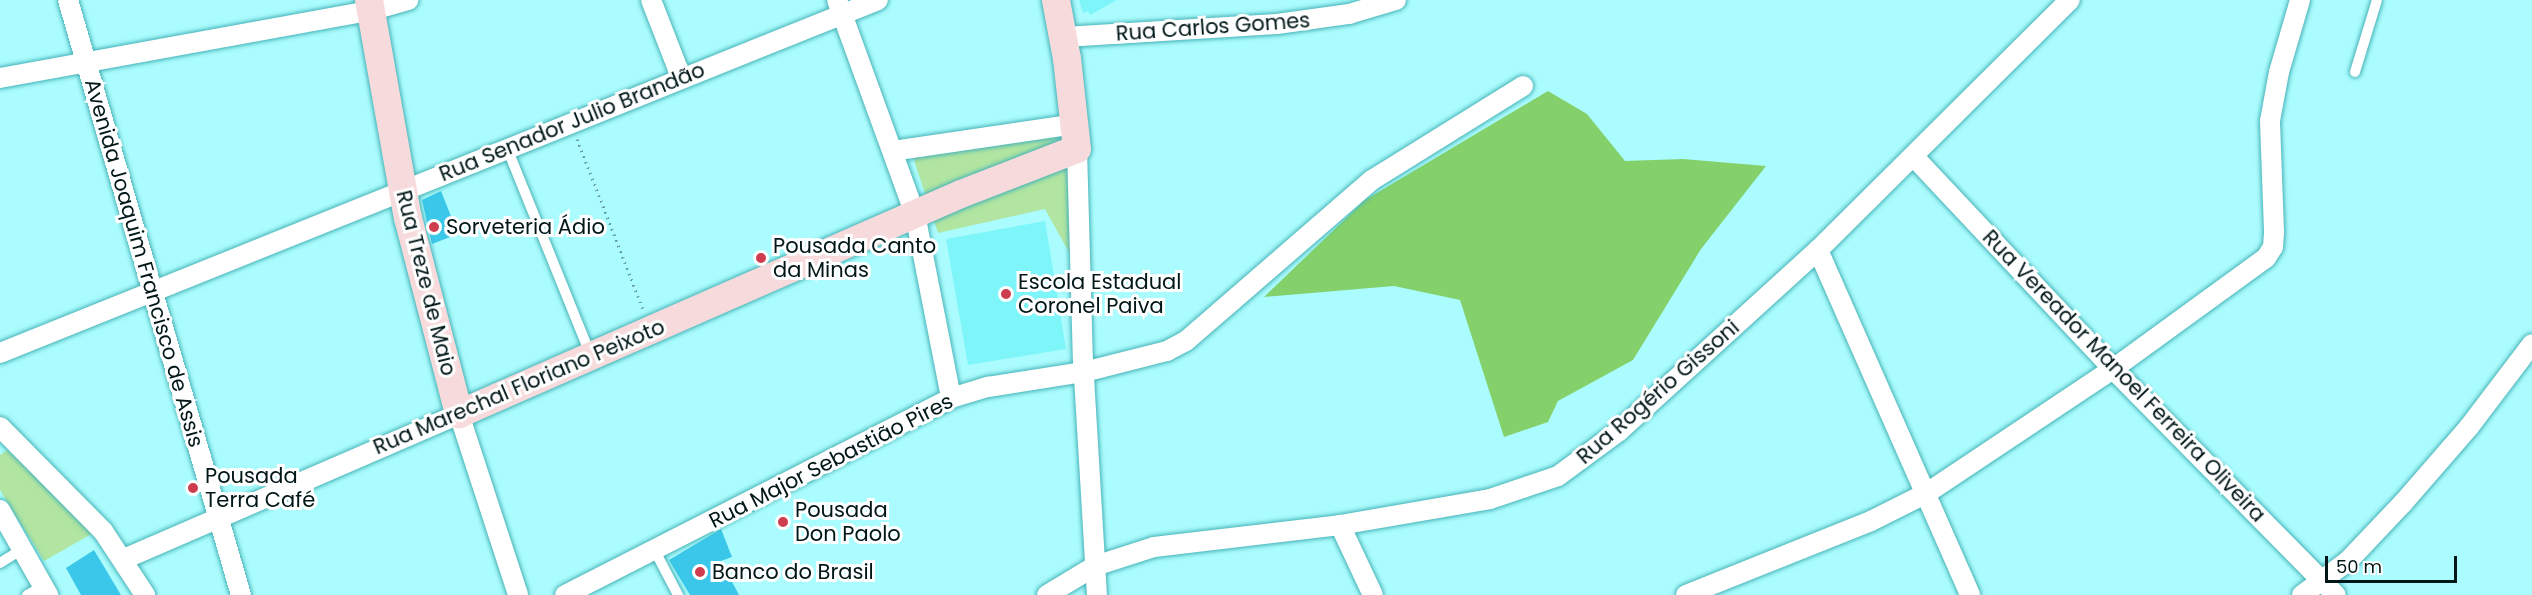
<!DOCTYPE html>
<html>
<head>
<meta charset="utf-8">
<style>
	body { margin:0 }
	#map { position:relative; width:2532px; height:595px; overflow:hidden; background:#abfcfe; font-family:Poppins,sans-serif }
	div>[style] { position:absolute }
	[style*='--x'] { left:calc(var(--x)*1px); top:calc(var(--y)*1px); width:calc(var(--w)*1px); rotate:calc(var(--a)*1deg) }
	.built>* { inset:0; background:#7ef5f9 }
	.green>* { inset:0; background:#b1e5a1 }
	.forest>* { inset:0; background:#84d16b }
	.building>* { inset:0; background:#3ac7ea }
	.path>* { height:3px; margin-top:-1.5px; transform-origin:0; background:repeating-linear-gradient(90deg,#67a0a2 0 1.5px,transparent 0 6px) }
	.roads { filter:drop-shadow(0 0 2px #46b3b7) drop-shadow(0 0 2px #46b3b7) }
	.lane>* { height:10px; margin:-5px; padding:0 5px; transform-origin:5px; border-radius:5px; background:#fff }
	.street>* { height:20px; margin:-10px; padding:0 10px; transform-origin:10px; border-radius:10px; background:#fff }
	.secondary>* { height:28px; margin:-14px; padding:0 14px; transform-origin:14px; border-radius:14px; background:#f7dbdc }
	.dots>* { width:16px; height:16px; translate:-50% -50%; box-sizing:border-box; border:3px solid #fff; border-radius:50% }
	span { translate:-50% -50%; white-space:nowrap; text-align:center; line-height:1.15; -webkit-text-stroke:6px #fff; paint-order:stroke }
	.street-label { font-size:21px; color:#011617 }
	.poi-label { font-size:21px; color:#011617 }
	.left { translate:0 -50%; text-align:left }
	.scale { position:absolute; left:2325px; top:556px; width:132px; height:27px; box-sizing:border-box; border:3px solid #011617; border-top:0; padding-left:8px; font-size:18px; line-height:21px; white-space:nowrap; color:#011617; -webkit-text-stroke:4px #fff; paint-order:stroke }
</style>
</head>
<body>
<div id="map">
	<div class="built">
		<i style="clip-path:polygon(1079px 0,1117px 0,1090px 15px,1088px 11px,1083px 13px)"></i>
		<i style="clip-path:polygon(1045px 221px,1066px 349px,968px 365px,946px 239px)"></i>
	</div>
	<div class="green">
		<i style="clip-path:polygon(1068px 135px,1071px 256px,1045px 209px,938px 233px,912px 154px)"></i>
		<i style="clip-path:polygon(7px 450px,95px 532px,44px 561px,0 490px,0 455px)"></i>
	</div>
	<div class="forest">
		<i style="clip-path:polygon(1548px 91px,1587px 114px,1625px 161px,1683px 159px,1766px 166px,1701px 249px,1633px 360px,1558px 401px,1548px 422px,1504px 437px,1460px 300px,1394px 286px,1264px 297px,1365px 200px)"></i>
	</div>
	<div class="building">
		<i style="clip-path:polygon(441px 191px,458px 234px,432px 244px,422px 200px)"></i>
		<i style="clip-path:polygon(721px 529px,732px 557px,721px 561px,739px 595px,690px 595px,669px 560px)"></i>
		<i style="clip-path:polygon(94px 550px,121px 595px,81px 595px,66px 568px)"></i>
	</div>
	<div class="path">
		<i style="--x:577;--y:139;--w:182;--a:68.8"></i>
	</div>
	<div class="roads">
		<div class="lane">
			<i style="--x:2355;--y:72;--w:75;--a:-73"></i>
			<i style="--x:507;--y:148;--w:224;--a:68"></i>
			<i style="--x:655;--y:551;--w:50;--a:62.4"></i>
			<i style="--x:0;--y:563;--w:26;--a:-32"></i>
			<i style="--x:27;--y:595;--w:18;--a:-29"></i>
		</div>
		<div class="street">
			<i style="--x:68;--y:0;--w:620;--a:73.79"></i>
			<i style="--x:651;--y:0;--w:83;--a:68.7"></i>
			<i style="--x:837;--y:0;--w:228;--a:70"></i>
			<i style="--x:915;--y:214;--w:187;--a:78.9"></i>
			<i style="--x:1064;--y:37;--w:213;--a:-3.5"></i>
			<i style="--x:1277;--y:24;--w:73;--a:-7.9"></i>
			<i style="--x:1349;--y:14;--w:49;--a:-16.6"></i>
			<i style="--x:0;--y:78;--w:376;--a:-10.3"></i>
			<i style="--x:370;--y:11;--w:40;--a:-16"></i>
			<i style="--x:1077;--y:149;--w:211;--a:88.4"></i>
			<i style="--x:1083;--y:360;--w:235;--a:86.6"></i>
			<i style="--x:893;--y:151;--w:184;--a:-8.4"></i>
			<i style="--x:1914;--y:157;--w:291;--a:46.8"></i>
			<i style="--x:2113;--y:369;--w:317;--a:45.4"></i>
			<i style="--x:1818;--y:250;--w:377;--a:66.2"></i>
			<i style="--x:0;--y:353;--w:946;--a:-21.9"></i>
			<i style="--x:0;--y:427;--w:146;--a:45.3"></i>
			<i style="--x:103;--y:531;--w:77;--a:56.7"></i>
			<i style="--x:0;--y:510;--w:98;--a:60.5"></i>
			<i style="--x:1340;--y:525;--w:77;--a:64.8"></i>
			<i style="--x:124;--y:559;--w:365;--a:-23.4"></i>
			<i style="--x:459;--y:414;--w:190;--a:71.9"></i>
			<i style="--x:565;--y:595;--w:433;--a:-27"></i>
			<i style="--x:951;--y:398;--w:39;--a:-17"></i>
			<i style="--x:988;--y:387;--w:97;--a:-8.9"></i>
			<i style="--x:1084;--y:372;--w:86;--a:-14.2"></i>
			<i style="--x:1167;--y:351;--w:21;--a:-28"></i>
			<i style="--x:1186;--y:341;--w:246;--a:-40.9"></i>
			<i style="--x:1372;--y:180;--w:178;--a:-31.9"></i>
			<i style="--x:1047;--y:595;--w:56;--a:-31.1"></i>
			<i style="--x:1095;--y:566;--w:62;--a:-17.9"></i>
			<i style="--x:1154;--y:547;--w:187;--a:-6.7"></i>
			<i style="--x:1340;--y:525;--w:152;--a:-9.8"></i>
			<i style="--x:1490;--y:499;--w:72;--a:-18.7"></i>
			<i style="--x:1558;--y:476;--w:76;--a:-36.4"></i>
			<i style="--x:1619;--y:431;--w:269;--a:-42.3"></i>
			<i style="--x:1818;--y:250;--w:355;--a:-44.8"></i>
			<i style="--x:1686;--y:595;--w:199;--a:-21.8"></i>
			<i style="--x:1871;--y:521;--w:63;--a:-26.6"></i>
			<i style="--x:1927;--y:493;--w:224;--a:-33.7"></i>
			<i style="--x:2113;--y:369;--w:189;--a:-36"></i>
			<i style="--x:2266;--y:258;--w:13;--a:-58"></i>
			<i style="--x:2273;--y:247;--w:16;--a:-86"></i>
			<i style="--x:2274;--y:231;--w:110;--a:-92.1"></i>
			<i style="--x:2270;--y:121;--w:50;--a:-79.6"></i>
			<i style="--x:2279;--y:72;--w:75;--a:-73.7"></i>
			<i style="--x:2302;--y:595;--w:57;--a:-36.5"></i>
			<i style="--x:2348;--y:561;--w:80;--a:-46.5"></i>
			<i style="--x:2403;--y:503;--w:101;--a:-49"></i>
			<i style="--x:2469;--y:427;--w:104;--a:-52.8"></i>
		</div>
		<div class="secondary">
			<i style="--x:369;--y:0;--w:221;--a:79.9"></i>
			<i style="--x:408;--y:218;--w:203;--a:75.4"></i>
			<i style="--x:459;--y:414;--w:548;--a:-23.67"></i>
			<i style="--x:961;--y:194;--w:124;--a:-21.2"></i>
			<i style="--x:1077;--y:149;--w:91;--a:-96.3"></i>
			<i style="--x:1067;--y:59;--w:60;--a:-100.6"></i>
		</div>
	</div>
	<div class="dots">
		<i style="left:434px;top:227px;background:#cd3d4e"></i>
		<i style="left:761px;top:258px;background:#cd3d4e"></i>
		<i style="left:1006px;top:294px;background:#cd3d4e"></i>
		<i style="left:193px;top:488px;background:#cd3d4e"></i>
		<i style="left:783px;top:522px;background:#cd3d4e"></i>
		<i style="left:700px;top:572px;background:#cd3d4e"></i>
	</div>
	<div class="street-label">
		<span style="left:1213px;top:27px;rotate:-4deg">Rua Carlos Gomes</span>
		<span style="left:572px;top:122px;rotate:-22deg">Rua Senador Julio Brandão</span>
		<span style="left:144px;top:263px;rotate:74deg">Avenida Joaquim Francisco de Assis</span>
		<span style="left:426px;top:283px;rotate:76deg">Rua Treze de Maio</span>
		<span style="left:2124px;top:376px;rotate:46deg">Rua Vereador Manoel Ferreira Oliveira</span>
		<span style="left:519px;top:387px;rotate:-23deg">Rua Marechal Floriano Peixoto</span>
		<span style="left:1658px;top:392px;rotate:-41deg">Rua Rogério Gissoni</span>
		<span style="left:831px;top:461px;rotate:-27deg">Rua Major Sebastião Pires</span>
	</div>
	<div class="poi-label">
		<span class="left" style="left:446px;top:227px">Sorveteria Ádio</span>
		<span class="left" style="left:773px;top:258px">Pousada Canto<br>da Minas</span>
		<span class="left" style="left:1018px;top:294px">Escola Estadual<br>Coronel Paiva</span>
		<span class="left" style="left:205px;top:488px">Pousada<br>Terra Café</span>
		<span class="left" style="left:795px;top:522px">Pousada<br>Don Paolo</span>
		<span class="left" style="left:712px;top:572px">Banco do Brasil</span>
	</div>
	<div class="scale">50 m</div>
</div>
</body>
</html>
